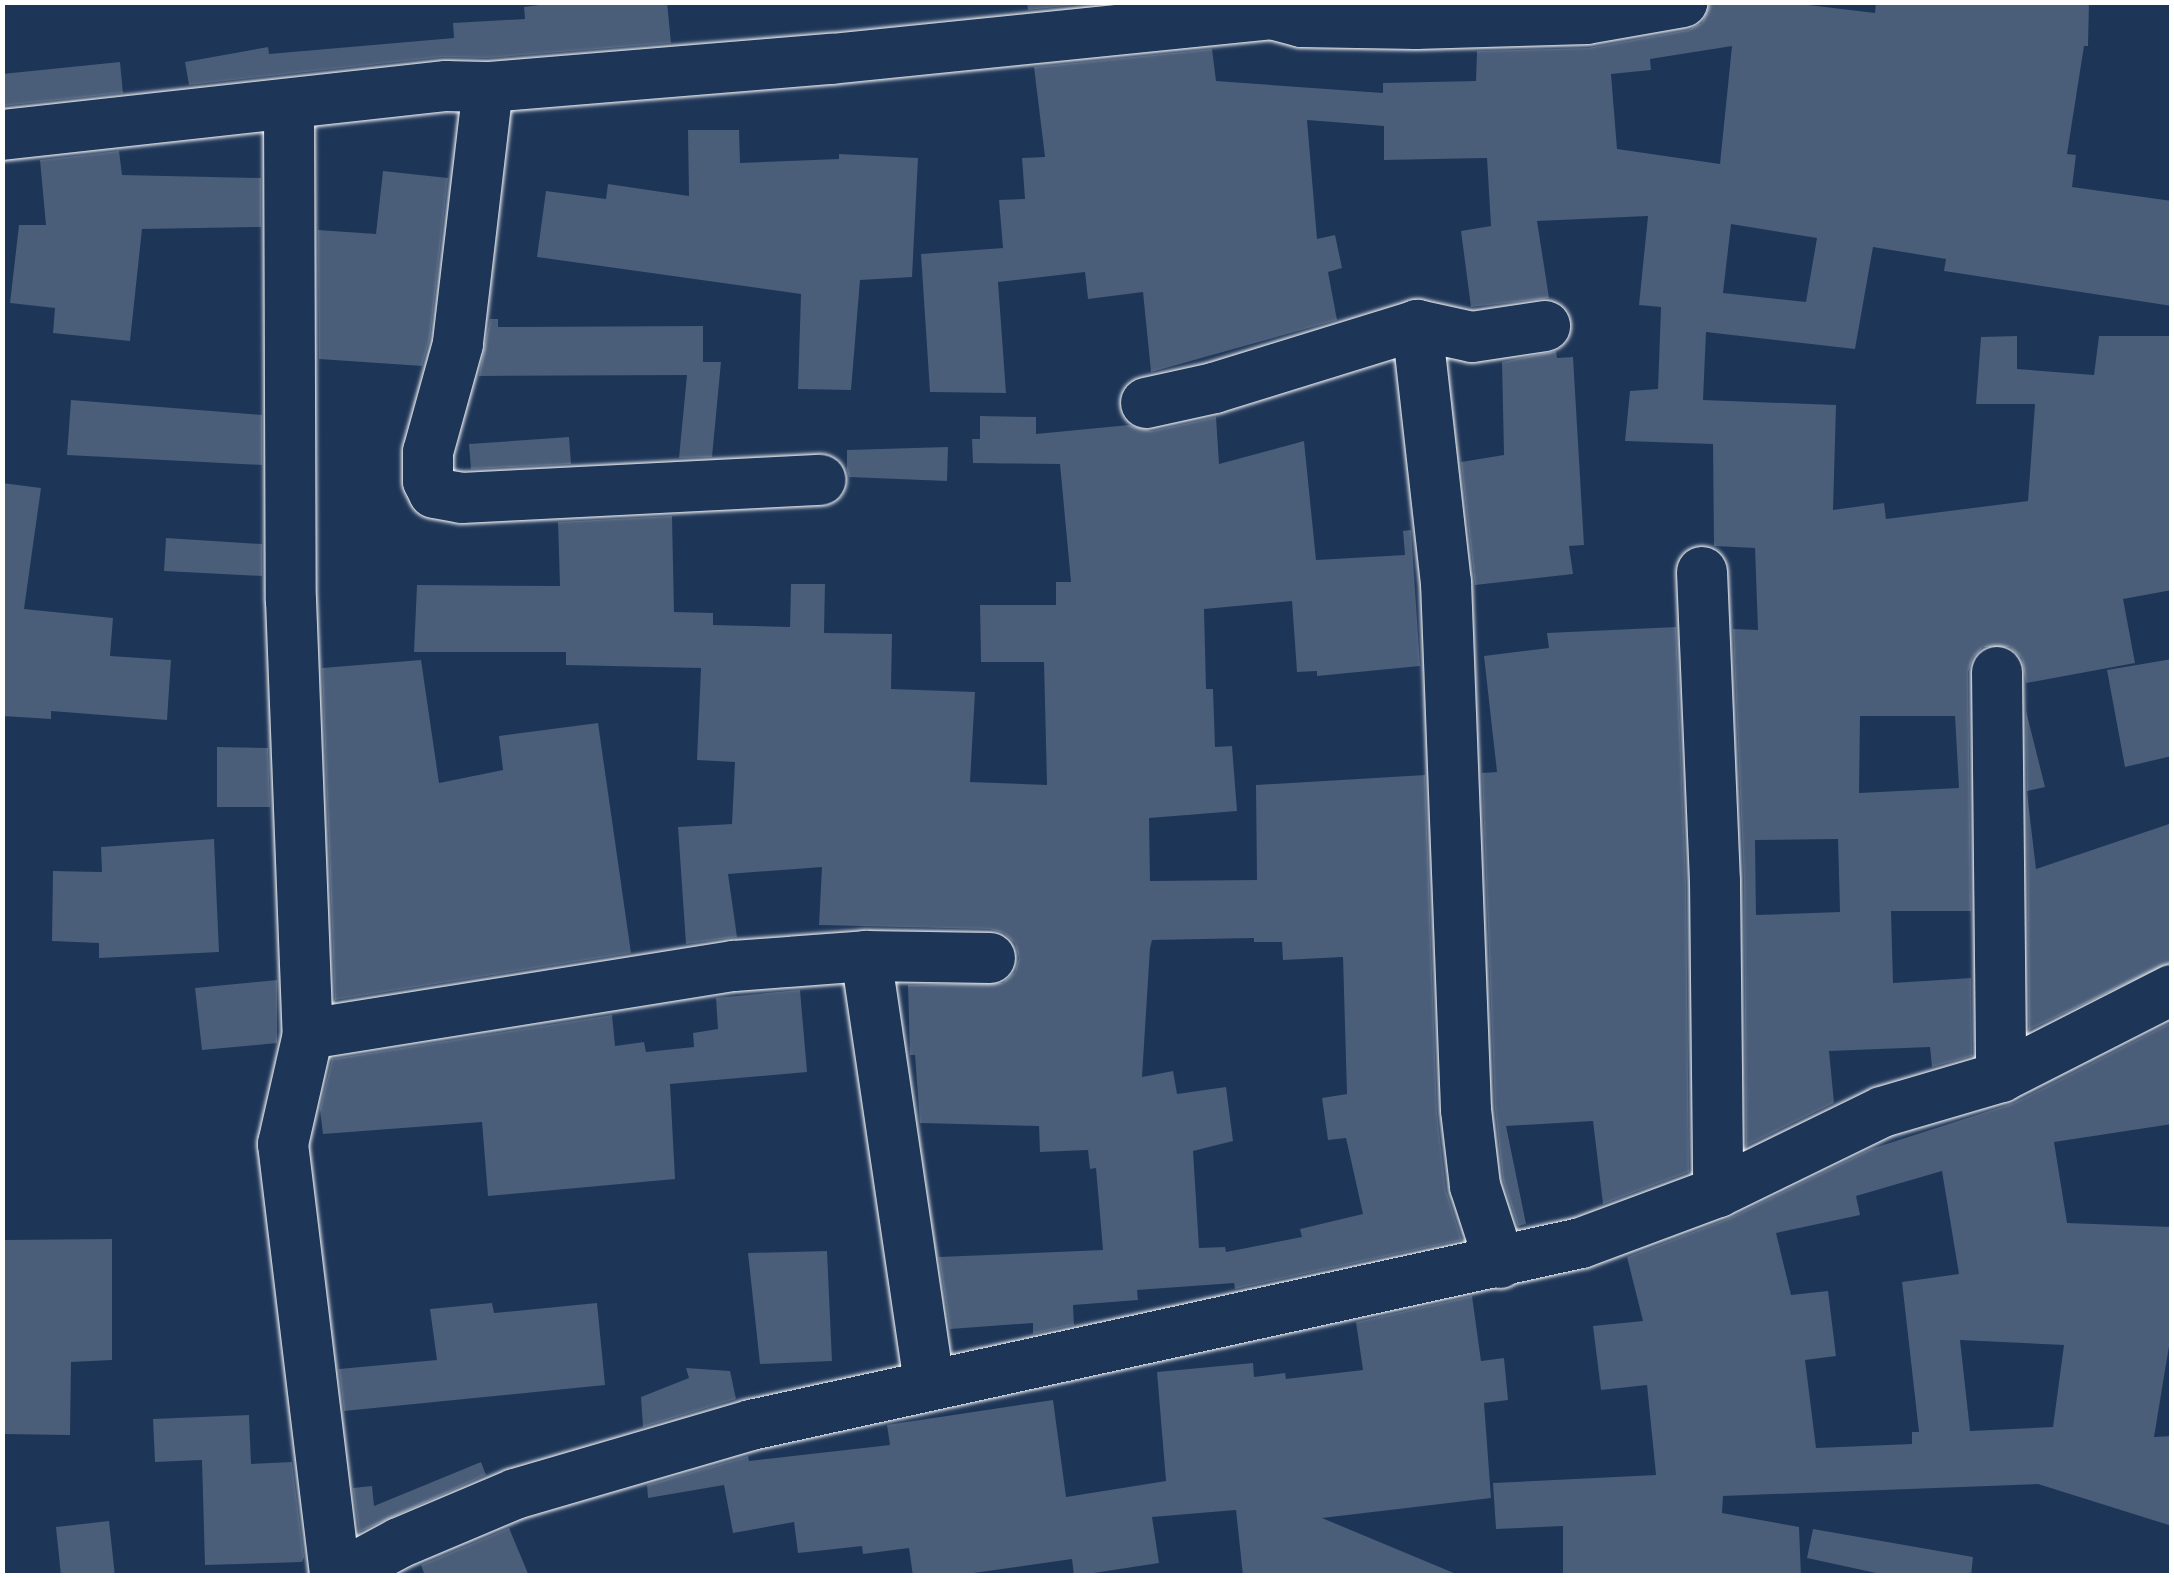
<!DOCTYPE html>
<html>
<head>
<meta charset="utf-8">
<style>
	body { margin:0 }
	#map { position:relative; width:2174px; height:1578px; overflow:hidden; background:#1d3557; font-family:Delius,sans-serif }
	div>[style] { position:absolute }
	[style*='--x'] { left:calc(var(--x)*1px); top:calc(var(--y)*1px); width:calc(var(--w)*1px); rotate:calc(var(--a)*1deg) }
	.building>* { inset:0; background:#4a5d79 }
	.roads { filter:drop-shadow(0 0 2px #fff) drop-shadow(0 0 2px #fff) }
	.minor>* { height:50px; margin:-25px; padding:0 25px; transform-origin:25px; border-radius:25px; background:#1d3557 }
	span { translate:-50% -50%; white-space:nowrap; text-align:center; line-height:1.15; -webkit-text-stroke:8px #1d3557; paint-order:stroke }
	.frame { position:absolute; inset:0; border:5px solid #fff; pointer-events:none }
</style>
</head>
<body>
<div id="map">
	<div class="building">
		<i style="clip-path:polygon(562px 2px,667px 2px,671px 43px,487px 58px,443px 57px,189px 85px,185px 62px,268px 47px,269px 54px,454px 38px,453px 23px,525px 19px,524px 7px)"></i>
		<i style="clip-path:polygon(1027px 2px,1101px 2px,1028px 10px)"></i>
		<i style="clip-path:polygon(evenodd,1711px 2px,1783px 2px,1875px 13px,1876px 2px,2089px 2px,2088px 46px,2084px 46px,2067px 154px,2076px 155px,2072px 187px,2172px 201px,2172px 306px,1944px 271px,1946px 259px,1873px 247px,1855px 349px,1706px 332px,1703px 400px,1836px 405px,1833px 510px,1884px 503px,1886px 519px,2028px 501px,2035px 404px,1976px 404px,1981px 337px,2017px 336px,2017px 369px,2094px 375px,2099px 336px,2172px 336px,2172px 590px,2123px 599px,2135px 663px,2026px 683px,2022px 658px,2010px 647px,1983px 647px,1973px 657px,1968px 672px,1971px 911px,1891px 911px,1893px 983px,1971px 978px,1972px 1056px,1932px 1067px,1930px 1047px,1829px 1051px,1834px 1103px,1746px 1146px,1744px 881px,1733px 629px,1758px 630px,1755px 548px,1714px 546px,1713px 444px,1625px 441px,1630px 391px,1658px 389px,1661px 307px,1639px 305px,1648px 216px,1537px 221px,1549px 298px,1471px 307px,1461px 231px,1491px 226px,1487px 158px,1384px 160px,1384px 126px,1307px 120px,1317px 239px,1335px 235px,1342px 268px,1328px 272px,1337px 320px,1151px 372px,1143px 292px,1088px 299px,1085px 272px,998px 282px,1006px 393px,930px 392px,921px 254px,1003px 248px,999px 200px,1025px 199px,1022px 158px,1045px 157px,1034px 67px,1212px 49px,1216px 81px,1383px 93px,1383px 83px,1476px 81px,1477px 51px,1588px 48px,1688px 30px,1702px 23px,1711px 2px,1732px 46px,1720px 164px,1617px 149px,1611px 74px,1651px 70px,1650px 59px,1732px 46px,1711px 2px,1731px 224px,1817px 238px,1806px 302px,1723px 293px,1731px 224px,1711px 2px,1860px 716px,1955px 716px,1959px 788px,1859px 793px,1860px 716px,1711px 2px,1838px 839px,1840px 912px,1756px 915px,1755px 840px,1838px 839px)"></i>
		<i style="clip-path:polygon(120px 62px,123px 93px,2px 106px,2px 74px)"></i>
		<i style="clip-path:polygon(688px 130px,739px 130px,740px 163px,839px 159px,839px 154px,918px 158px,912px 277px,860px 280px,851px 390px,798px 389px,801px 294px,537px 257px,546px 191px,606px 199px,608px 184px,689px 196px)"></i>
		<i style="clip-path:polygon(119px 151px,122px 175px,261px 178px,261px 227px,142px 229px,130px 341px,53px 333px,55px 308px,10px 303px,19px 225px,46px 225px,40px 160px)"></i>
		<i style="clip-path:polygon(383px 171px,448px 178px,430px 338px,422px 366px,319px 359px,318px 230px,376px 234px)"></i>
		<i style="clip-path:polygon(490px 319px,498px 319px,498px 327px,703px 326px,703px 362px,721px 362px,712px 457px,679px 458px,687px 375px,479px 376px)"></i>
		<i style="clip-path:polygon(1556px 351px,1557px 358px,1573px 357px,1584px 545px,1569px 546px,1573px 574px,1475px 585px,1461px 462px,1504px 455px,1502px 362px)"></i>
		<i style="clip-path:polygon(71px 400px,262px 415px,262px 465px,67px 455px)"></i>
		<i style="clip-path:polygon(evenodd,980px 416px,1036px 417px,1036px 434px,1129px 425px,1152px 431px,1216px 417px,1219px 464px,1304px 441px,1316px 560px,1405px 555px,1403px 531px,1411px 530px,1420px 666px,1317px 676px,1317px 671px,1297px 672px,1292px 601px,1204px 609px,1206px 689px,1213px 689px,1215px 747px,1232px 746px,1237px 811px,1149px 818px,1150px 881px,1257px 880px,1256px 785px,1425px 775px,1437px 1113px,1446px 1190px,1462px 1240px,1235px 1289px,1234px 1283px,1137px 1290px,1138px 1300px,1073px 1305px,1074px 1325px,1033px 1334px,1033px 1323px,950px 1329px,939px 1257px,1103px 1250px,1096px 1168px,1090px 1169px,1088px 1150px,1040px 1152px,1039px 1126px,920px 1123px,915px 1055px,910px 1055px,908px 985px,1003px 983px,1015px 972px,1019px 958px,1015px 943px,1004px 933px,990px 929px,819px 925px,822px 867px,728px 874px,737px 937px,686px 944px,678px 827px,732px 824px,735px 762px,697px 760px,701px 668px,566px 665px,566px 652px,414px 652px,417px 585px,560px 586px,558px 522px,672px 516px,674px 612px,713px 613px,713px 625px,790px 627px,791px 584px,825px 584px,824px 633px,892px 634px,891px 689px,975px 692px,970px 782px,1047px 785px,1044px 662px,981px 662px,980px 605px,1056px 605px,1056px 582px,1071px 582px,1060px 464px,973px 463px,972px 439px,980px 439px,980px 416px,1254px 938px,1254px 942px,1282px 942px,1283px 960px,1343px 957px,1347px 1094px,1322px 1098px,1328px 1140px,1346px 1138px,1363px 1214px,1300px 1229px,1302px 1237px,1226px 1252px,1225px 1247px,1199px 1248px,1193px 1151px,1233px 1141px,1226px 1087px,1177px 1094px,1173px 1071px,1142px 1077px,1150px 948px,1152px 940px,1254px 938px)"></i>
		<i style="clip-path:polygon(569px 437px,571px 464px,471px 469px,469px 444px)"></i>
		<i style="clip-path:polygon(948px 447px,947px 481px,849px 477px,847px 469px,847px 450px)"></i>
		<i style="clip-path:polygon(2px 483px,41px 488px,24px 609px,113px 618px,110px 656px,171px 660px,167px 720px,51px 711px,51px 719px,2px 716px)"></i>
		<i style="clip-path:polygon(166px 538px,262px 544px,262px 576px,164px 571px)"></i>
		<i style="clip-path:polygon(1676px 627px,1686px 882px,1689px 1172px,1603px 1204px,1593px 1121px,1506px 1126px,1526px 1224px,1518px 1226px,1503px 1180px,1495px 1108px,1482px 773px,1497px 772px,1484px 656px,1549px 648px,1547px 633px)"></i>
		<i style="clip-path:polygon(2172px 659px,2172px 756px,2125px 767px,2107px 670px)"></i>
		<i style="clip-path:polygon(421px 660px,439px 783px,503px 770px,499px 736px,598px 723px,631px 953px,335px 1000px,322px 668px)"></i>
		<i style="clip-path:polygon(2026px 711px,2045px 787px,2027px 791px)"></i>
		<i style="clip-path:polygon(217px 747px,268px 748px,270px 807px,217px 807px)"></i>
		<i style="clip-path:polygon(2027px 793px,2036px 869px,2172px 823px,2172px 962px,2029px 1030px)"></i>
		<i style="clip-path:polygon(214px 839px,219px 952px,99px 958px,99px 943px,52px 941px,53px 871px,102px 872px,101px 847px)"></i>
		<i style="clip-path:polygon(277px 980px,277px 1043px,202px 1050px,195px 988px)"></i>
		<i style="clip-path:polygon(800px 990px,807px 1072px,670px 1084px,675px 1179px,488px 1196px,482px 1122px,323px 1134px,320px 1109px,332px 1059px,612px 1015px,615px 1046px,644px 1042px,646px 1052px,694px 1047px,693px 1033px,718px 1029px,716px 998px)"></i>
		<i style="clip-path:polygon(evenodd,2172px 1022px,2172px 1124px,2054px 1142px,2067px 1223px,2172px 1227px,2172px 1328px,2154px 1437px,2172px 1436px,2172px 1526px,2038px 1484px,1723px 1496px,1722px 1513px,1799px 1527px,1801px 1576px,1563px 1576px,1563px 1526px,1496px 1529px,1493px 1483px,1656px 1475px,1647px 1385px,1601px 1390px,1593px 1326px,1643px 1321px,1627px 1257px,1730px 1218px,1871px 1149px,2014px 1103px,2172px 1022px,1942px 1171px,1959px 1274px,1902px 1282px,1919px 1432px,1912px 1432px,1912px 1444px,1816px 1448px,1805px 1360px,1836px 1356px,1828px 1291px,1791px 1295px,1776px 1233px,1860px 1215px,1856px 1196px,1942px 1171px,2172px 1022px,1960px 1340px,2064px 1345px,2053px 1427px,1970px 1431px,1960px 1340px)"></i>
		<i style="clip-path:polygon(112px 1239px,112px 1360px,71px 1362px,70px 1435px,2px 1434px,2px 1240px)"></i>
		<i style="clip-path:polygon(827px 1251px,832px 1361px,760px 1364px,748px 1253px)"></i>
		<i style="clip-path:polygon(1472px 1296px,1481px 1361px,1504px 1358px,1508px 1400px,1484px 1403px,1491px 1498px,1322px 1518px,1461px 1576px,1243px 1576px,1236px 1510px,1152px 1517px,1159px 1563px,1074px 1576px,1072px 1559px,952px 1576px,913px 1576px,909px 1548px,863px 1554px,862px 1546px,798px 1553px,794px 1522px,733px 1533px,724px 1485px,648px 1498px,647px 1485px,748px 1456px,749px 1461px,890px 1445px,887px 1425px,1053px 1400px,1066px 1497px,1166px 1481px,1157px 1372px,1253px 1363px,1254px 1377px,1285px 1373px,1286px 1379px,1363px 1370px,1356px 1322px)"></i>
		<i style="clip-path:polygon(492px 1303px,494px 1313px,597px 1303px,605px 1385px,344px 1411px,339px 1369px,437px 1360px,430px 1309px)"></i>
		<i style="clip-path:polygon(686px 1368px,730px 1371px,736px 1399px,643px 1427px,641px 1397px,689px 1378px)"></i>
		<i style="clip-path:polygon(249px 1415px,251px 1464px,292px 1462px,304px 1557px,302px 1562px,205px 1565px,202px 1460px,155px 1462px,153px 1419px)"></i>
		<i style="clip-path:polygon(481px 1462px,486px 1475px,359px 1532px,353px 1488px,372px 1486px,374px 1506px)"></i>
		<i style="clip-path:polygon(109px 1521px,115px 1576px,61px 1576px,56px 1527px)"></i>
		<i style="clip-path:polygon(509px 1528px,529px 1576px,425px 1576px,421px 1565px)"></i>
		<i style="clip-path:polygon(1813px 1529px,1973px 1557px,1971px 1576px,1890px 1576px,1807px 1558px)"></i>
	</div>
	<div class="roads">
		<div class="minor">
			<i style="--x:488;--y:87;--w:259;--a:96.7"></i>
			<i style="--x:458;--y:344;--w:112;--a:105.5"></i>
			<i style="--x:428;--y:452;--w:29;--a:90"></i>
			<i style="--x:428;--y:481;--w:13;--a:63"></i>
			<i style="--x:434;--y:493;--w:28;--a:10"></i>
			<i style="--x:462;--y:498;--w:359;--a:-2.9"></i>
			<i style="--x:289;--y:105;--w:495;--a:89.8"></i>
			<i style="--x:291;--y:600;--w:434;--a:87.8"></i>
			<i style="--x:308;--y:1034;--w:113;--a:102.8"></i>
			<i style="--x:283;--y:1144;--w:435;--a:83.1"></i>
			<i style="--x:2;--y:135;--w:447;--a:-6.3"></i>
			<i style="--x:446;--y:86;--w:42;--a:1.4"></i>
			<i style="--x:488;--y:87;--w:344;--a:-4.7"></i>
			<i style="--x:831;--y:59;--w:443;--a:-5.8"></i>
			<i style="--x:1272;--y:14;--w:31;--a:15"></i>
			<i style="--x:1302;--y:22;--w:114;--a:1"></i>
			<i style="--x:1416;--y:24;--w:171;--a:-1.7"></i>
			<i style="--x:1587;--y:19;--w:97;--a:-10"></i>
			<i style="--x:1417;--y:325;--w:259;--a:83.6"></i>
			<i style="--x:1446;--y:582;--w:528;--a:87.83"></i>
			<i style="--x:1466;--y:1110;--w:77;--a:83.2"></i>
			<i style="--x:1475;--y:1186;--w:81;--a:72"></i>
			<i style="--x:1146;--y:403;--w:70;--a:-12.4"></i>
			<i style="--x:1214;--y:388;--w:213;--a:-17.2"></i>
			<i style="--x:1417;--y:325;--w:56;--a:12.3"></i>
			<i style="--x:1472;--y:337;--w:74;--a:-8.6"></i>
			<i style="--x:1702;--y:572;--w:309;--a:87.6"></i>
			<i style="--x:1715;--y:881;--w:311;--a:89.4"></i>
			<i style="--x:1997;--y:672;--w:405;--a:89.4"></i>
			<i style="--x:866;--y:956;--w:433;--a:81.6"></i>
			<i style="--x:308;--y:1034;--w:431;--a:-9.1"></i>
			<i style="--x:734;--y:966;--w:132;--a:-4.3"></i>
			<i style="--x:866;--y:956;--w:124;--a:0.9"></i>
			<i style="--x:338;--y:1576;--w:69;--a:-28.4"></i>
			<i style="--x:399;--y:1543;--w:126;--a:-22.9"></i>
			<i style="--x:515;--y:1494;--w:246;--a:-16.3"></i>
			<i style="--x:751;--y:1425;--w:850;--a:-12.37"></i>
			<i style="--x:1581;--y:1243;--w:146;--a:-20.4"></i>
			<i style="--x:1718;--y:1192;--w:182;--a:-26"></i>
			<i style="--x:1882;--y:1112;--w:124;--a:-16.4"></i>
			<i style="--x:2001;--y:1077;--w:192;--a:-27"></i>
		</div>
	</div>
	<div class="frame"></div>
</div>
</body>
</html>
